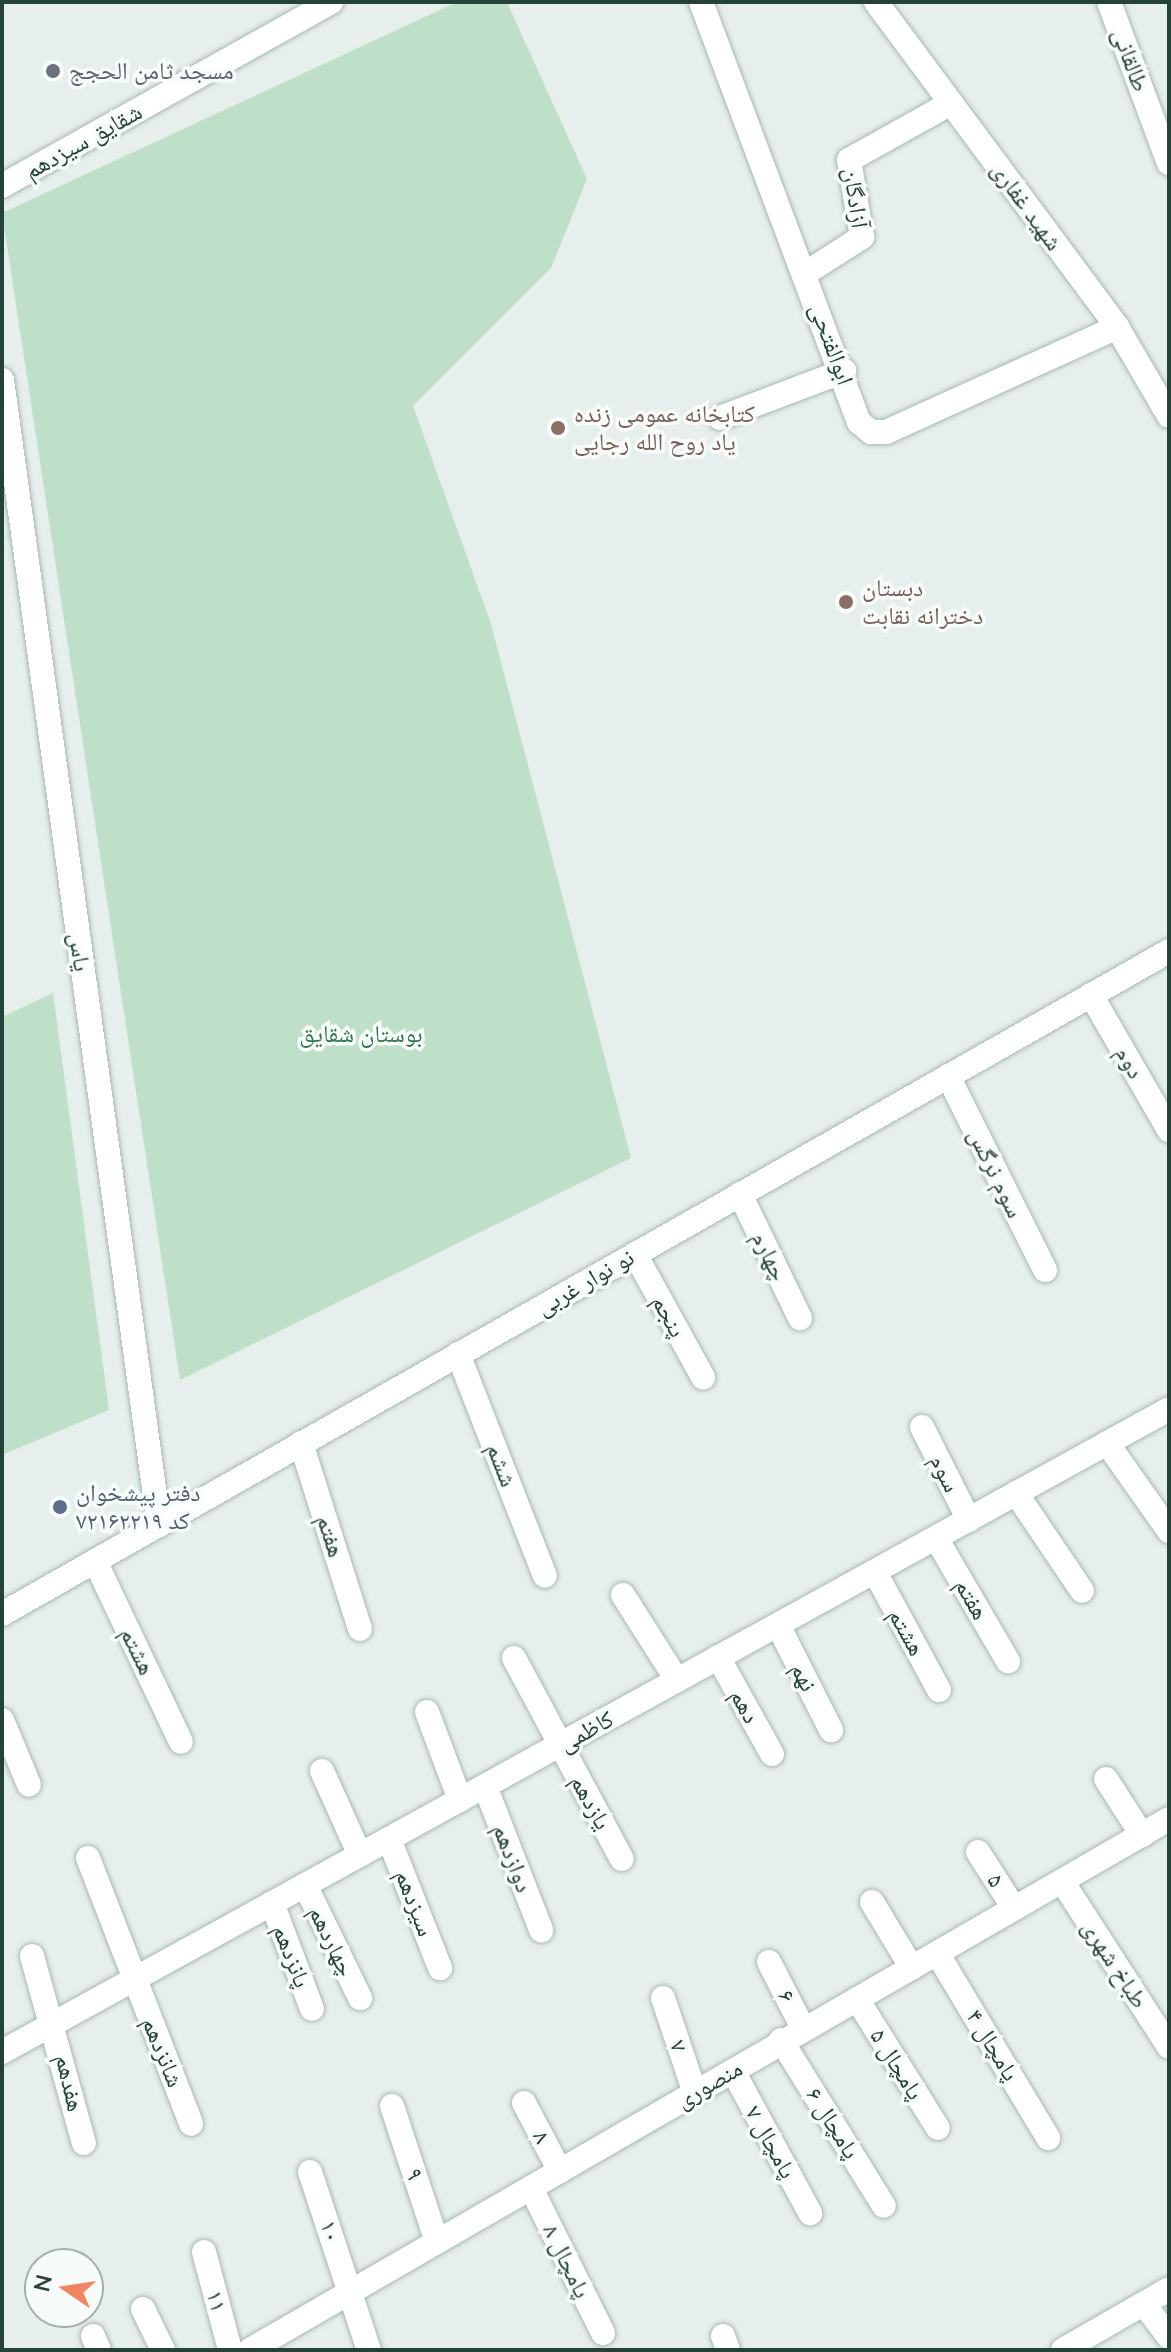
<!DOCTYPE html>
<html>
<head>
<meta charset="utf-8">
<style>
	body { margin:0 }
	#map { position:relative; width:1171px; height:2352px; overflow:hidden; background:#e6efeb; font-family:Mulish,"Noto Naskh Arabic",sans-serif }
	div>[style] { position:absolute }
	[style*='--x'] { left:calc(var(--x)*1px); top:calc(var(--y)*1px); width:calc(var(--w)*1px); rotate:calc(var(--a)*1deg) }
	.green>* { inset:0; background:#bfe0c8 }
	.roads { filter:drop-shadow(0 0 2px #a8b8b2) drop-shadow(0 0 2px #a8b8b2) }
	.minor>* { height:24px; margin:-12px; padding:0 12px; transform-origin:12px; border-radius:12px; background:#fff }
	.tertiary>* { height:24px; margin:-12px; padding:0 12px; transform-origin:12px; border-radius:12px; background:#fff }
	.secondary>* { height:24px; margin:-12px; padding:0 12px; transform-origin:12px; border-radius:12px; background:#fff }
	.dots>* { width:22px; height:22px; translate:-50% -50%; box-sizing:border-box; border:4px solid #f7fbf9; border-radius:50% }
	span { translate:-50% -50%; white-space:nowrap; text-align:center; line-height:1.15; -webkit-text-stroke:7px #f7fbf9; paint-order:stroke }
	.street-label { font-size:24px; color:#24423a }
	.worship-label { font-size:24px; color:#5b616d }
	.left { translate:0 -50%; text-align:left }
	.education-label { font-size:24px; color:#785e54 }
	.park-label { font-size:24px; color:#2d7a4b }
	.service-label { font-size:24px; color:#4e5e75 }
	.frame { position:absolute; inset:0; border:4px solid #24423a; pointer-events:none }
	.north { position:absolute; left:24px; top:2248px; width:80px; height:80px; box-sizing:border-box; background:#f7fbf9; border:2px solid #a3b1ad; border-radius:50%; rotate:283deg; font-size:22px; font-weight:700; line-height:32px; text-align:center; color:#24423a }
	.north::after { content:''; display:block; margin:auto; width:28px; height:36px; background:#f4845f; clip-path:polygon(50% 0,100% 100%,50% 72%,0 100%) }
</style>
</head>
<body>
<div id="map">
	<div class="green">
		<i style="clip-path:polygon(457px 2px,507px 2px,587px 179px,551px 268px,413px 406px,491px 624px,631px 1158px,180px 1380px,2px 213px)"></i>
		<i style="clip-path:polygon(53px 993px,109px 1410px,2px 1455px,2px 1017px)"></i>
	</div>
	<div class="roads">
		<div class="minor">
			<i style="--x:701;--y:2;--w:449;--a:69.4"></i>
			<i style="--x:859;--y:422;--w:16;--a:40"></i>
			<i style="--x:871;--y:432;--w:15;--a:0"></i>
			<i style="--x:886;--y:432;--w:254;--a:-24.4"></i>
			<i style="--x:1109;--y:2;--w:172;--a:69.6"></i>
			<i style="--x:2;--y:186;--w:377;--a:-29.2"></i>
			<i style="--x:806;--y:273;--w:67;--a:-32.7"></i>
			<i style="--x:862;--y:237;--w:78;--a:-99.6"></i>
			<i style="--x:849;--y:160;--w:117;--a:-29.2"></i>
			<i style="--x:2;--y:380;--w:1156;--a:82.19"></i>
			<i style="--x:720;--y:418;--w:133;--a:-20.8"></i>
			<i style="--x:1091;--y:995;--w:156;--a:60"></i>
			<i style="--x:948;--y:1076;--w:217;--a:63.4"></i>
			<i style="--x:740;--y:1194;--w:138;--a:64.2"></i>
			<i style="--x:635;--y:1254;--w:141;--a:61.1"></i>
			<i style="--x:458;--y:1354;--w:238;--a:68.6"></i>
			<i style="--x:922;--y:1427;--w:104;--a:63.2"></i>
			<i style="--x:301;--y:1443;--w:195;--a:72.4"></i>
			<i style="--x:1107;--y:1443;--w:108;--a:54.8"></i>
			<i style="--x:1016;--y:1493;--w:118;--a:56"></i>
			<i style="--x:936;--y:1538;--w:143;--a:59.7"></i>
			<i style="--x:95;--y:1561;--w:200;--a:64.6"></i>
			<i style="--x:876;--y:1574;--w:132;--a:61.5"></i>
			<i style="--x:623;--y:1595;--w:101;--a:57.6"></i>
			<i style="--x:2;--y:1614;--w:1342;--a:-29.6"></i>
			<i style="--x:778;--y:1625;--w:118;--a:63.2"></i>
			<i style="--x:718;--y:1657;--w:111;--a:60.9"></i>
			<i style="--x:514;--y:1658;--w:228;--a:61.8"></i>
			<i style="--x:427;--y:1712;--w:94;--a:69.4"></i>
			<i style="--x:2;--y:1720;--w:70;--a:67.4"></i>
			<i style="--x:322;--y:1771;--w:92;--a:65.7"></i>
			<i style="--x:1106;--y:1779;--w:67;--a:57.3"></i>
			<i style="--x:485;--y:1786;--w:155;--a:68.7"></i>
			<i style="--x:389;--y:1839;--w:139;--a:68.4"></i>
			<i style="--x:978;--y:1852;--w:67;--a:57.3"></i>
			<i style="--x:88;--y:1858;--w:285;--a:68.8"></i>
			<i style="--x:1062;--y:1881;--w:197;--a:57.2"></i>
			<i style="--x:305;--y:1885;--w:126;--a:64"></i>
			<i style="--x:872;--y:1902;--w:77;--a:58.8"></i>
			<i style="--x:272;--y:1903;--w:113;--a:69.3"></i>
			<i style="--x:937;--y:1953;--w:216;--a:59"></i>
			<i style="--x:32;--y:1956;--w:194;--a:74.5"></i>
			<i style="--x:769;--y:1962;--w:76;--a:62.8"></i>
			<i style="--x:663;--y:1998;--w:100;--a:71.4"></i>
			<i style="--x:857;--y:1999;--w:152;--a:57.9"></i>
			<i style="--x:781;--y:2040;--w:195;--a:58.2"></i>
			<i style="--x:733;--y:2071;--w:162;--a:61.5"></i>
			<i style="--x:524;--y:2103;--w:77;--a:62.1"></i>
			<i style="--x:392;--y:2106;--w:143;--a:71.7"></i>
			<i style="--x:310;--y:2172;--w:188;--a:71.7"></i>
			<i style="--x:531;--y:2188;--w:162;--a:63.6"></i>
			<i style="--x:204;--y:2252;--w:101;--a:75.1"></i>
			<i style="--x:1144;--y:2304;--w:41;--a:52.9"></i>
			<i style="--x:143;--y:2309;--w:46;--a:64"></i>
			<i style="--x:93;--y:2336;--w:15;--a:67"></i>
			<i style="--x:723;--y:2336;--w:15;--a:70"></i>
			<i style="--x:250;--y:2350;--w:1061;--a:-30.02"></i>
			<i style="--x:1063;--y:2350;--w:122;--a:-29.9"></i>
		</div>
		<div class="tertiary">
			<i style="--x:2;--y:2052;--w:1332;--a:-28.85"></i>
		</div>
		<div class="secondary">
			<i style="--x:876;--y:2;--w:405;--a:53.4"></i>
			<i style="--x:1117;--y:327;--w:103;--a:59.7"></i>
		</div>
	</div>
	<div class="dots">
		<i style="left:53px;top:71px;background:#6b7280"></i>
		<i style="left:558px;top:428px;background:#8d6e63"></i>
		<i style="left:846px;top:602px;background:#8d6e63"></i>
		<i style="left:60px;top:1507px;background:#5c6f8a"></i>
	</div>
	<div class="street-label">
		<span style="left:1131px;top:60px;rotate:70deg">طالقانی</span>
		<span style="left:83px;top:141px;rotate:-29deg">شقایق سیزدهم</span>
		<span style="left:856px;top:198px;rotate:82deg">آزادگان</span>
		<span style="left:1027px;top:206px;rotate:54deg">شهید غفاری</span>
		<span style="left:832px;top:344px;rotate:70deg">ابوالفتحی</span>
		<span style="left:80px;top:952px;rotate:82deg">یاس</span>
		<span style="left:1130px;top:1062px;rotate:60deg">دوم</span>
		<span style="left:996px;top:1173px;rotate:64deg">سوم نرگس</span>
		<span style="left:770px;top:1256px;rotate:64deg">چهارم</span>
		<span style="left:585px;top:1282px;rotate:-30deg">نو نوار غربی</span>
		<span style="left:669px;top:1316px;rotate:61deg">پنجم</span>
		<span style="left:502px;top:1465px;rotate:69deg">ششم</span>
		<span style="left:945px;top:1473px;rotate:63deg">سوم</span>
		<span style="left:331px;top:1536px;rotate:72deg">هفتم</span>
		<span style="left:972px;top:1599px;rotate:60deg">هفتم</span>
		<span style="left:907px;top:1632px;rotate:61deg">هشتم</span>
		<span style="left:138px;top:1651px;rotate:64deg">هشتم</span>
		<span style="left:804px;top:1677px;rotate:63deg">نهم</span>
		<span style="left:745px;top:1706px;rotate:61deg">دهم</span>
		<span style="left:586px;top:1731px;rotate:-29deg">کاظمی</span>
		<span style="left:591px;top:1802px;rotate:61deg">یازدهم</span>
		<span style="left:513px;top:1858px;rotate:69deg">دوازدهم</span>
		<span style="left:996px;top:1880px;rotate:57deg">۵</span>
		<span style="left:415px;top:1903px;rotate:69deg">سیزدهم</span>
		<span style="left:332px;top:1941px;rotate:64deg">چهاردهم</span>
		<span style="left:292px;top:1956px;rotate:69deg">پانزدهم</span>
		<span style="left:1115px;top:1964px;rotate:57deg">طباخ شهری</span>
		<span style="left:787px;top:1996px;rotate:63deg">۶</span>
		<span style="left:993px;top:2045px;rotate:59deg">پامچال ۴</span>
		<span style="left:679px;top:2046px;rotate:71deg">۷</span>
		<span style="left:163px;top:2052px;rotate:68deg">شانزدهم</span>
		<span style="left:897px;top:2064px;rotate:58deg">۵ پامچال</span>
		<span style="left:70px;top:2083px;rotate:77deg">هفدهم</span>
		<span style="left:709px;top:2084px;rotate:-30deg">منصوری</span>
		<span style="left:833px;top:2123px;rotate:58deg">۶ پامچال</span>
		<span style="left:542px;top:2137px;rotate:62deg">۸</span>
		<span style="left:771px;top:2142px;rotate:61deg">۷ پامچال</span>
		<span style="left:415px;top:2174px;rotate:72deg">۹</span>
		<span style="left:331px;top:2231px;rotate:71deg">۱۰</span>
		<span style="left:567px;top:2261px;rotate:64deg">۸ پامچال</span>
		<span style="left:217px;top:2301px;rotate:75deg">۱۱</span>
	</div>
	<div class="worship-label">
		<span class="left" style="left:69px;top:71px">مسجد ثامن الحجج</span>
	</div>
	<div class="education-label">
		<span class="left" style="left:574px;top:428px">کتابخانه عمومی زنده<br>یاد روح الله رجایی</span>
		<span class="left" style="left:862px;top:602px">دبستان<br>دخترانه نقابت</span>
	</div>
	<div class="park-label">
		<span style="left:361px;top:1034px">بوستان شقایق</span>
	</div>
	<div class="service-label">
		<span class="left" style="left:76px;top:1507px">دفتر پیشخوان<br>کد ۷۲۱۶۲۲۱۹</span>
	</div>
	<div class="frame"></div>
	<div class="north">N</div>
</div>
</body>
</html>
